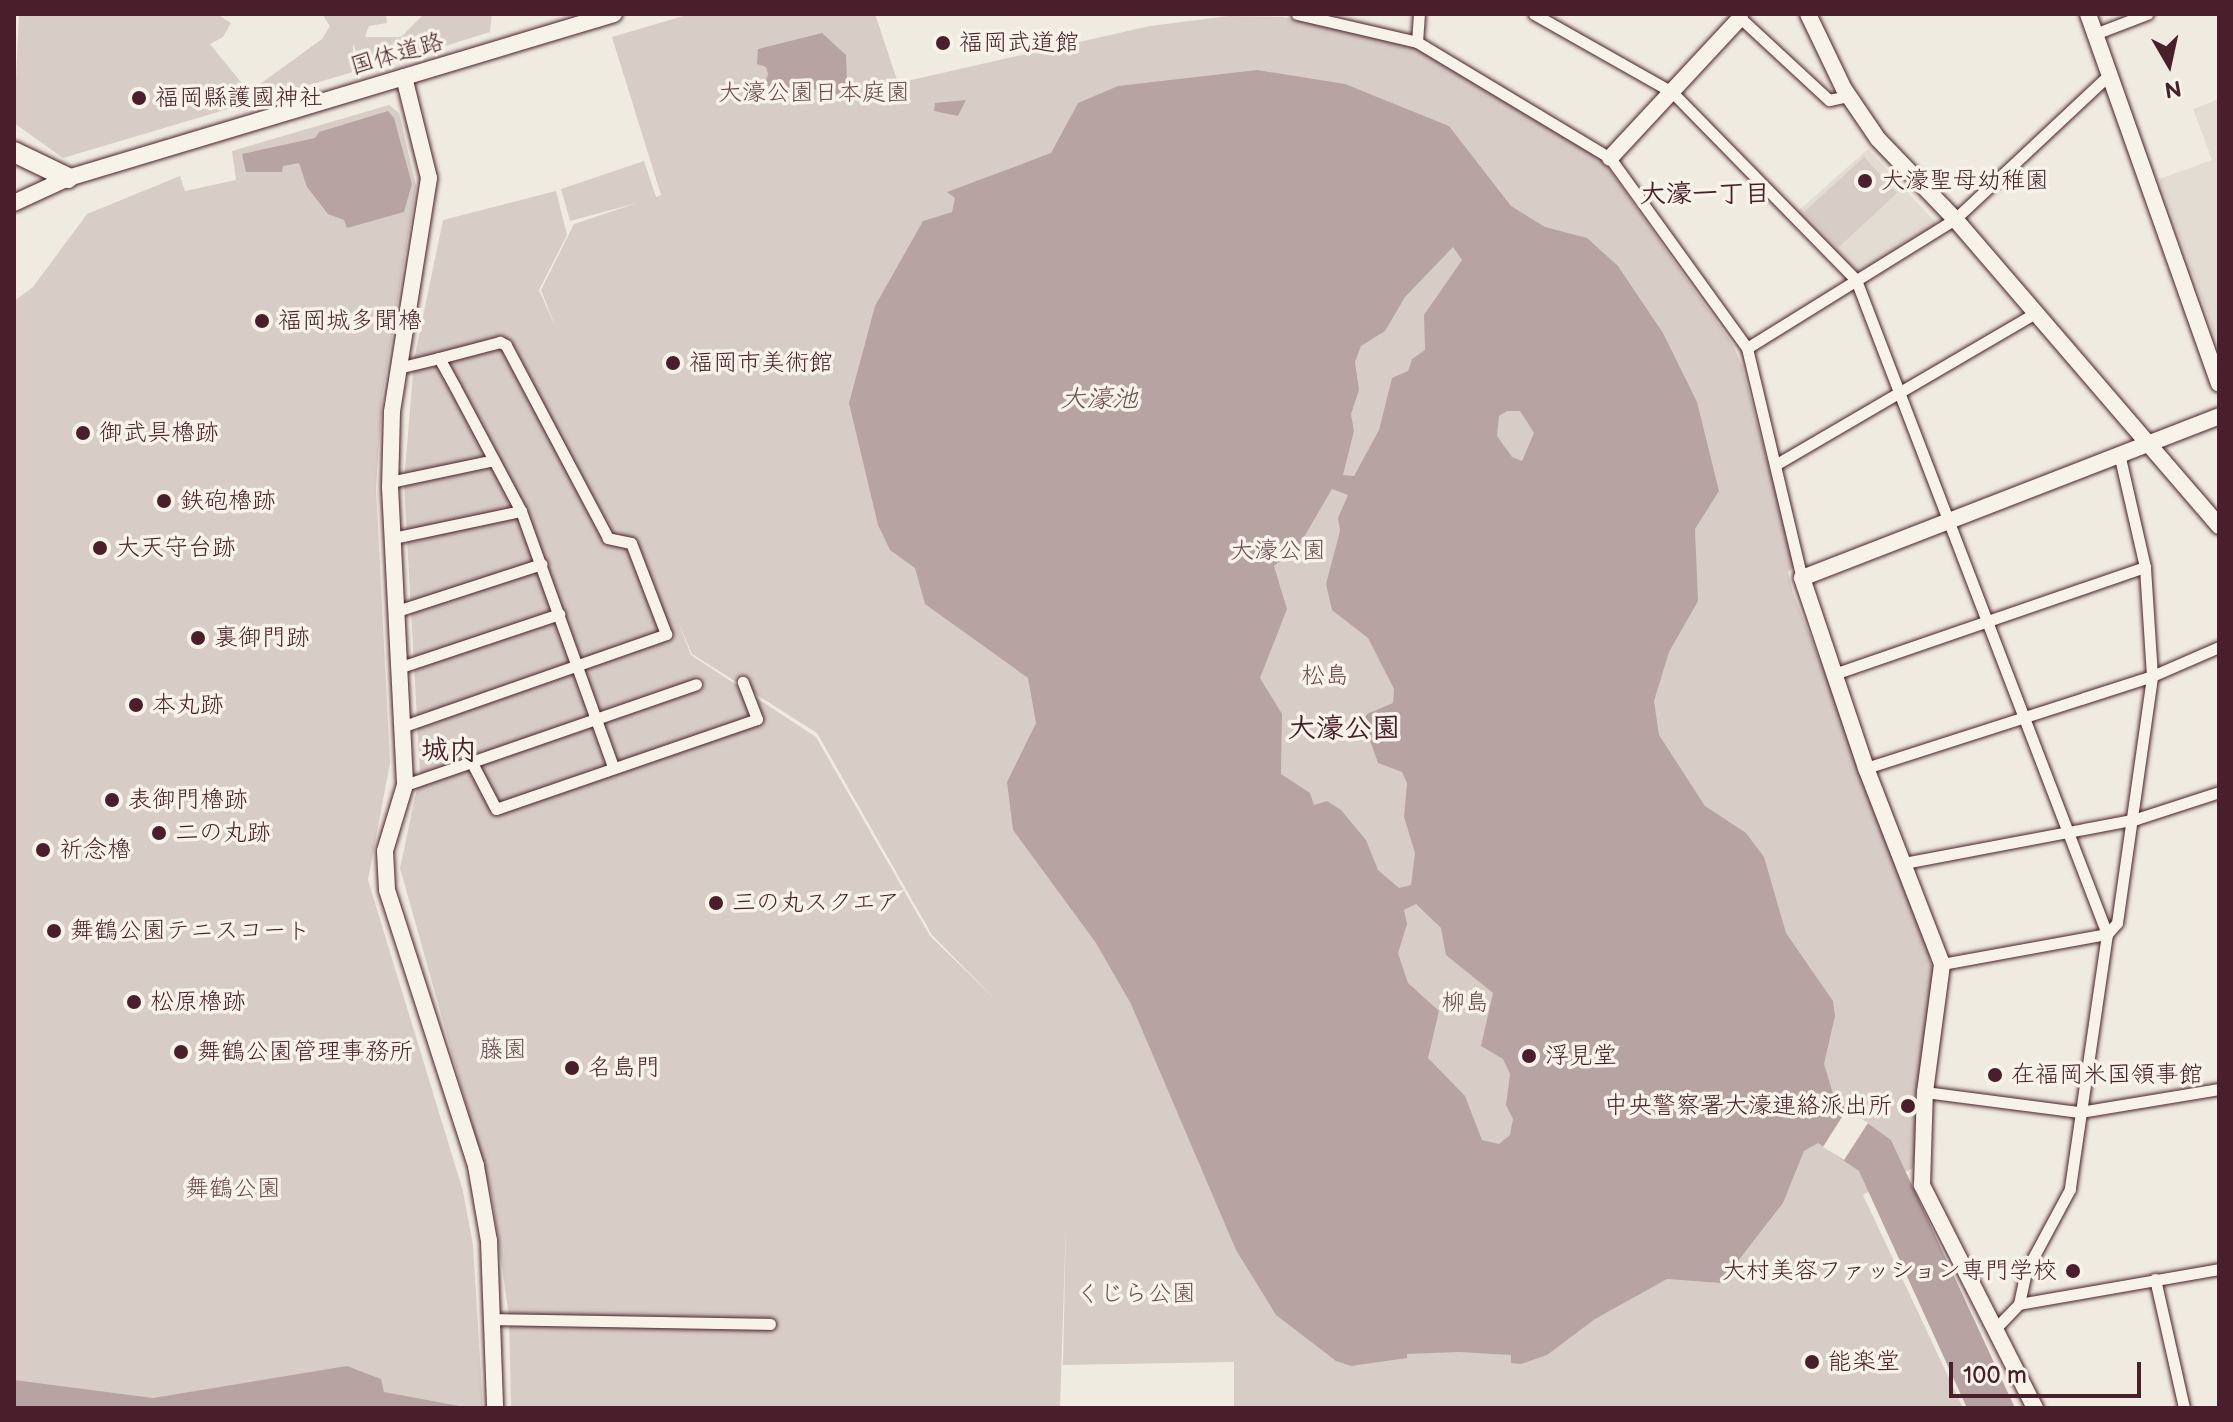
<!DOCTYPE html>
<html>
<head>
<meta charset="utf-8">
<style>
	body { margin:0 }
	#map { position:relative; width:2233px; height:1422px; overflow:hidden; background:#f0ebe0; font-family:"Balsamiq Sans","Klee One",sans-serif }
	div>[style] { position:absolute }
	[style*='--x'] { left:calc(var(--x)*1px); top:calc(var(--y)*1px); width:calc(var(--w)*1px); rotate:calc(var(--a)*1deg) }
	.built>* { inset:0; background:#e3dcd2 }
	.green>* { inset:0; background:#d8cdc6 }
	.water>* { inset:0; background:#b7a4a2 }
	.pier>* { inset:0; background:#f0ebe0 }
	.roads { filter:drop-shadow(0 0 2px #4a1f2b) drop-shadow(0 0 2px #4a1f2b) }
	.street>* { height:11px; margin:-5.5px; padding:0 5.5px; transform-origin:5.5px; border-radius:5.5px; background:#f7f3e8 }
	.secondary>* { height:16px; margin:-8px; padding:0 8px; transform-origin:8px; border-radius:8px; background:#f7f3e8 }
	.highway>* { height:20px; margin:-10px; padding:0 10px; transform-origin:10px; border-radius:10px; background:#f7f3e8 }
	.dots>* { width:22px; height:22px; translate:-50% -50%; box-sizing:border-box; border:4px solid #f7f3e8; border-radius:50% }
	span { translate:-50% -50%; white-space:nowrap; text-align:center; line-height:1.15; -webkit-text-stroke:7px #f7f3e8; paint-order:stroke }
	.poi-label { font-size:24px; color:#4a1f2b }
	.left { translate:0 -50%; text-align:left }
	.right { translate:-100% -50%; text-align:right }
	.street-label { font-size:24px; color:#4a1f2b }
	.park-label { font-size:24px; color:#6e4a52 }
	.neighbourhood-label { font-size:26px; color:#4a1f2b; font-weight:700 }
	.water-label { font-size:26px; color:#704e55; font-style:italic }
	.quarter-label { font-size:28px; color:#4a1f2b; font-weight:700 }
	.frame { position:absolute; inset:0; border:16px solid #4a1f2b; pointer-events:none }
	.north { position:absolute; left:2129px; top:24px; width:80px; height:80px; -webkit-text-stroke:6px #f7f3e8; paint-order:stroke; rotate:171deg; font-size:22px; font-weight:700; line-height:32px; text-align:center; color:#4a1f2b }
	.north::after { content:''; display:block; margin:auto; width:28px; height:36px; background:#4a1f2b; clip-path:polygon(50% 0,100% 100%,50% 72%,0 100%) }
	.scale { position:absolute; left:1949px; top:1362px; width:192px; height:36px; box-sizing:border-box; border:4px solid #4a1f2b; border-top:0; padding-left:10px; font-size:24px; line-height:28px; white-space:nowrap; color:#4a1f2b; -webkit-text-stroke:6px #f7f3e8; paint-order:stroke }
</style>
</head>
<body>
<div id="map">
	<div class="built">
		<i style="clip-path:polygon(2219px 99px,2219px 347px,2159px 179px,2212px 160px,2193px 109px)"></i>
		<i style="clip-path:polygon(1868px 149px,1937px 224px,1858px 272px,1797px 212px)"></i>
	</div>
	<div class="green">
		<i style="clip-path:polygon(19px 14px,217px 14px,231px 23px,223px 37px,210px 44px,249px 92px,322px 39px,330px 26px,322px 14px,386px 14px,387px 23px,369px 26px,365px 37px,401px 37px,424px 14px,492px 14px,490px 32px,384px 65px,360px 61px,353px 44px,353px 72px,63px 158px,14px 123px)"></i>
		<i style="clip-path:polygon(evenodd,690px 14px,875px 14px,898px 83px,1150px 26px,1229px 16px,1283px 17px,1412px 46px,1601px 158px,1733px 345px,1742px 366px,1795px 566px,1788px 572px,1793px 593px,1937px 955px,1929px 958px,1934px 973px,1931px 1009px,1913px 1168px,1863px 1195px,1963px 1408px,1234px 1408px,1234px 1362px,1063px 1365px,1066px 1224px,1060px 1408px,511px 1408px,509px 1317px,492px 1196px,400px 868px,420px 774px,404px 483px,414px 360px,443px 220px,556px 191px,567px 235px,539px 290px,556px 328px,541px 290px,574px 224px,637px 203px,570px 221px,561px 189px,644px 161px,656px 197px,661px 195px,612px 37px,690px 14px,678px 622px,692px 654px,817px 733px,932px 935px,994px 998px,930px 936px,816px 737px,691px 655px,678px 622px)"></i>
		<i style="clip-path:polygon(389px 105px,399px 113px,416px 186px,382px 398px,376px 488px,390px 763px,368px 880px,463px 1191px,473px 1245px,483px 1408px,14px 1408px,14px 301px,33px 287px,87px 214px,180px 176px,185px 191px,236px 180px,232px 151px)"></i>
		<i style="clip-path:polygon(1864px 157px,1897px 193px,1838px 248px,1804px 212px)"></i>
	</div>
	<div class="water">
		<i style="clip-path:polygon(822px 33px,846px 55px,847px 82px,856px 91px,845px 96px,795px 85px,778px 93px,764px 86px,768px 74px,766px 67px,757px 64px,758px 49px)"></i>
		<i style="clip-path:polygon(evenodd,1257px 70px,1345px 84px,1449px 126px,1511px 206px,1545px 227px,1587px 238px,1618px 266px,1663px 333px,1697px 402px,1719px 491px,1695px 529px,1698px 601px,1669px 652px,1654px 701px,1659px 735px,1705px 806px,1746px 833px,1764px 857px,1786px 933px,1833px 1001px,1835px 1016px,1824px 1064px,1835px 1100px,1891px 1140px,2015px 1408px,1967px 1408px,1859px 1171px,1818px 1143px,1804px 1151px,1783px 1203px,1721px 1283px,1667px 1279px,1595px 1319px,1547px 1355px,1521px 1364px,1511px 1363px,1511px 1355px,1459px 1352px,1407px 1354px,1407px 1358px,1351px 1366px,1336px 1361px,1276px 1315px,1236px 1250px,1131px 1004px,1096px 943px,1013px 830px,1007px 782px,1036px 723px,1028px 678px,925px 604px,915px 568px,890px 550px,878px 525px,849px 403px,875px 306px,923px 221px,952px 212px,955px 198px,947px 192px,1051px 153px,1078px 103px,1118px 86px,1257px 70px,1453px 247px,1462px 260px,1424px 315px,1425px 350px,1412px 359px,1408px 371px,1392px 378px,1379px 430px,1354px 476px,1343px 475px,1354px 431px,1351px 414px,1359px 390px,1355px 362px,1361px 346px,1385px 331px,1405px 297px,1453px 247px,1257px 70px,1507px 411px,1520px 411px,1534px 433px,1522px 461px,1512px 457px,1497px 436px,1499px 416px,1507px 411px,1257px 70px,1332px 489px,1348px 495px,1338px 518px,1340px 531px,1326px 584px,1332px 610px,1368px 638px,1394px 689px,1393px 703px,1367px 714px,1363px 721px,1378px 763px,1402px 772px,1407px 783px,1404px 817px,1415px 853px,1411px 885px,1399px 888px,1378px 870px,1366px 840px,1341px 810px,1327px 801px,1314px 805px,1310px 793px,1281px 774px,1282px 714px,1260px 678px,1287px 609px,1274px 566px,1300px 544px,1332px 489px,1257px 70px,1416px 904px,1441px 928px,1446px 955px,1493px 993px,1481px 1046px,1503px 1059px,1510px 1074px,1506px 1105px,1513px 1119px,1510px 1135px,1499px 1144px,1482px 1140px,1465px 1096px,1428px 1058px,1439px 1011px,1408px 983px,1398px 953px,1407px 924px,1404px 910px,1416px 904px)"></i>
		<i style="clip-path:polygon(966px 100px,958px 116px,934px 111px,935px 103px)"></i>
		<i style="clip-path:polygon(388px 111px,394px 118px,412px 184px,404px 212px,347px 228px,344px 220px,328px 214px,307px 187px,299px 163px,283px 166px,282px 172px,246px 172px,242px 154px,315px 138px,319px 132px)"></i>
		<i style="clip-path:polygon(347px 1366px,381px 1379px,384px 1392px,470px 1408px,14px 1408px,14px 1380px,153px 1398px)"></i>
	</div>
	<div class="pier">
		<i style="clip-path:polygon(1847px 1109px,1868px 1123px,1844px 1160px,1823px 1147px)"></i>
	</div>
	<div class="roads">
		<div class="street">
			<i style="--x:1297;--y:14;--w:123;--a:13.1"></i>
			<i style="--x:1417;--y:42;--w:225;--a:31"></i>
			<i style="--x:1610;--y:158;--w:234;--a:54.2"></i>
			<i style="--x:1747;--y:348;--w:236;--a:76.6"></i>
			<i style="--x:1534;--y:14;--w:159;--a:29.5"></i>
			<i style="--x:1672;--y:92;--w:263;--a:45.6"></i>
			<i style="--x:1856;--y:280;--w:701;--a:69"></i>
			<i style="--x:2107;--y:934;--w:258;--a:98.3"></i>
			<i style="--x:2070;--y:1189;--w:93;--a:118.2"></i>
			<i style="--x:2026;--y:1271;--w:34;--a:102"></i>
			<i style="--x:2019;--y:1304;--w:35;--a:134"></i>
			<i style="--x:1736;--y:14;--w:127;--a:42.8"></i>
			<i style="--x:1829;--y:100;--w:19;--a:-12"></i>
			<i style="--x:2095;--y:34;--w:56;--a:-21"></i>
			<i style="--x:1417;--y:42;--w:28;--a:-86"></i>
			<i style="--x:1747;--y:348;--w:245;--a:-31.8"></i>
			<i style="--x:1955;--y:219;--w:211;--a:-43.1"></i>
			<i style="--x:398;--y:368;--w:42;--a:-13.7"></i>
			<i style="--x:439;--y:358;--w:33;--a:61"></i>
			<i style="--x:455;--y:387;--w:140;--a:62"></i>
			<i style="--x:521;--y:511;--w:272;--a:70.2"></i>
			<i style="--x:1775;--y:465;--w:303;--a:-30.3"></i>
			<i style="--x:390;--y:482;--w:106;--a:-11.9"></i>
			<i style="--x:393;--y:538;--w:131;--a:-11.9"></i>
			<i style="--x:397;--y:611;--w:152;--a:-18"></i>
			<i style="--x:401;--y:667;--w:167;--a:-18.5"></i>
			<i style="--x:1834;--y:674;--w:329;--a:-19"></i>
			<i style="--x:404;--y:726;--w:278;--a:-19.3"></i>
			<i style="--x:666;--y:634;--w:97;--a:-111"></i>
			<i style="--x:631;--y:543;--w:24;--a:-168"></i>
			<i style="--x:608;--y:538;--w:218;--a:-117.9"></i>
			<i style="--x:506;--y:345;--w:7;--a:-153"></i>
			<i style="--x:500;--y:342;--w:63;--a:165.3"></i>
			<i style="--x:471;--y:761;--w:54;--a:62.5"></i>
			<i style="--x:496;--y:809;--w:276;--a:-19"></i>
			<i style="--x:757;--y:719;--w:40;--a:-111"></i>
			<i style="--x:1866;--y:768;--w:300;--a:-17.8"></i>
			<i style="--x:2152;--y:676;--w:73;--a:-23.4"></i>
			<i style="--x:405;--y:785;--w:308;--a:-19.1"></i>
			<i style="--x:1904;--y:863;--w:236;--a:-10.7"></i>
			<i style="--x:2136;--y:819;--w:87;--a:-18"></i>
			<i style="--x:1942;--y:964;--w:168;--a:-10.3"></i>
			<i style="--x:2107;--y:934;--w:15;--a:-48"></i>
			<i style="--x:2117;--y:923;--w:249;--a:-81.9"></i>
			<i style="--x:2152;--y:676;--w:109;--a:-93.7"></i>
			<i style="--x:2145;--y:567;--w:112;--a:-102.9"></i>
			<i style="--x:1925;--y:1092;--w:156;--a:7.4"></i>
			<i style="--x:2080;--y:1112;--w:141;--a:-9.4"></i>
			<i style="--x:2155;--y:1279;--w:132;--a:77.3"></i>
			<i style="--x:2019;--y:1304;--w:203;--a:-9.9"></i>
			<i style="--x:492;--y:1319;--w:278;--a:1"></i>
		</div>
		<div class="secondary">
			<i style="--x:1808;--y:14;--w:83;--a:64.4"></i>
			<i style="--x:1844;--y:89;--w:60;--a:55.8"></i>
			<i style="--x:1878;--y:139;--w:111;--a:46.1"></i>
			<i style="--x:1955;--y:219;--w:405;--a:49.3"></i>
			<i style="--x:2088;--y:14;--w:392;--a:70.5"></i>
			<i style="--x:404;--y:77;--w:104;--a:76.1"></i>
			<i style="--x:429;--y:178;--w:237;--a:99"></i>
			<i style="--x:392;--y:412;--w:75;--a:91.5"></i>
			<i style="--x:390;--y:487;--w:298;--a:87.1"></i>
			<i style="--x:405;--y:785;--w:69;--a:106.9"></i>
			<i style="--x:385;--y:851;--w:39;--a:87"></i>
			<i style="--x:387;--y:890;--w:290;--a:72.1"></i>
			<i style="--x:476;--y:1166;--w:76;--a:80.2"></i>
			<i style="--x:489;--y:1241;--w:167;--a:87.9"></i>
			<i style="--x:1610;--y:158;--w:191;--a:-47.1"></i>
			<i style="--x:14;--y:203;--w:60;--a:-24.8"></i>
			<i style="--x:68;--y:178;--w:570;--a:-16.72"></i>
			<i style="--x:2035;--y:1408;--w:250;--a:-116.9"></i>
			<i style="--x:1922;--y:1185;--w:93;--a:-88.2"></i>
			<i style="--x:1925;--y:1092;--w:129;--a:-82.4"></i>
			<i style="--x:1942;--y:964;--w:210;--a:-111.2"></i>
			<i style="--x:1866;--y:768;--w:200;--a:-108.6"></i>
			<i style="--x:1802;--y:578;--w:447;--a:-21.2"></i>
		</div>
		<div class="highway">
			<i style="--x:14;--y:152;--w:60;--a:25.7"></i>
		</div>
	</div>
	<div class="dots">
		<i style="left:943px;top:43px;background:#4a1f2b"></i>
		<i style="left:139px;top:98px;background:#4a1f2b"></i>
		<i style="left:1865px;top:181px;background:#4a1f2b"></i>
		<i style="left:262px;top:321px;background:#4a1f2b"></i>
		<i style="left:673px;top:363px;background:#4a1f2b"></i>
		<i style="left:83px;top:433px;background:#4a1f2b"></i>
		<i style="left:164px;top:501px;background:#4a1f2b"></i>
		<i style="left:100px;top:548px;background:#4a1f2b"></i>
		<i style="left:198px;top:638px;background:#4a1f2b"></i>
		<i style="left:136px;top:705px;background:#4a1f2b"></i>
		<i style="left:112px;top:800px;background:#4a1f2b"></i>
		<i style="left:159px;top:833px;background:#4a1f2b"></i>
		<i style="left:43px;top:850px;background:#4a1f2b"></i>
		<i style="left:716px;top:903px;background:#4a1f2b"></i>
		<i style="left:54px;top:931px;background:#4a1f2b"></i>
		<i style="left:134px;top:1002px;background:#4a1f2b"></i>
		<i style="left:181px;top:1052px;background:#4a1f2b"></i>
		<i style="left:1529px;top:1056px;background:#4a1f2b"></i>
		<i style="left:572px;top:1068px;background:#4a1f2b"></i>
		<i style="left:1995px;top:1075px;background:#4a1f2b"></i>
		<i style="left:1908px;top:1106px;background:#4a1f2b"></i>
		<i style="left:2073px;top:1271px;background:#4a1f2b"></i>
		<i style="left:1812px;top:1362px;background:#4a1f2b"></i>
	</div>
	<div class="poi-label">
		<span class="left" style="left:959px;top:43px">福岡武道館</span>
		<span class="left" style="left:155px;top:98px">福岡縣護國神社</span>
		<span class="left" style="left:1881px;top:181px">大濠聖母幼稚園</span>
		<span class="left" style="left:278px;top:321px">福岡城多聞櫓</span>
		<span class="left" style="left:689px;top:363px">福岡市美術館</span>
		<span class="left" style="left:99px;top:433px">御武具櫓跡</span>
		<span class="left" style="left:180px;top:501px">鉄砲櫓跡</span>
		<span class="left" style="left:116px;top:548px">大天守台跡</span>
		<span class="left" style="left:214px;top:638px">裏御門跡</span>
		<span class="left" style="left:152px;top:705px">本丸跡</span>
		<span class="left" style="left:128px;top:800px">表御門櫓跡</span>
		<span class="left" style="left:175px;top:833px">二の丸跡</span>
		<span class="left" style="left:59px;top:850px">祈念櫓</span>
		<span class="left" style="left:732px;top:903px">三の丸スクエア</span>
		<span class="left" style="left:70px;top:931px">舞鶴公園テニスコート</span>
		<span class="left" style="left:150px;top:1002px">松原櫓跡</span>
		<span class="left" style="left:197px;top:1052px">舞鶴公園管理事務所</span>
		<span class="left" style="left:1545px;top:1056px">浮見堂</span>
		<span class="left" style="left:588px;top:1068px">名島門</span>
		<span class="left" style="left:2011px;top:1075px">在福岡米国領事館</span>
		<span class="right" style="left:1892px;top:1106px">中央警察署大濠連絡派出所</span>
		<span class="right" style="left:2057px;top:1271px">大村美容ファッション専門学校</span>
		<span class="left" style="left:1828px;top:1362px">能楽堂</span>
	</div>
	<div class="street-label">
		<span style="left:397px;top:54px;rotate:-16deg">国体道路</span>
	</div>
	<div class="park-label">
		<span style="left:814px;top:93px">大濠公園日本庭園</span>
		<span style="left:1278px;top:551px">大濠公園</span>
		<span style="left:1325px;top:676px">松島</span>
		<span style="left:1465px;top:1003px">柳島</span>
		<span style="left:503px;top:1050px">藤園</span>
		<span style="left:233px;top:1189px">舞鶴公園</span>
		<span style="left:1136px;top:1294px">くじら公園</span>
	</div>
	<div class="neighbourhood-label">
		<span style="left:1705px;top:195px">大濠一丁目</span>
	</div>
	<div class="water-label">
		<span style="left:1099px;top:400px">大濠池</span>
	</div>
	<div class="quarter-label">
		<span style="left:1344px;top:729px">大濠公園</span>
		<span style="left:449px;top:751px">城内</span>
	</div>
	<div class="frame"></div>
	<div class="north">N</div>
	<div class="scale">100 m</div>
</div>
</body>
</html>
